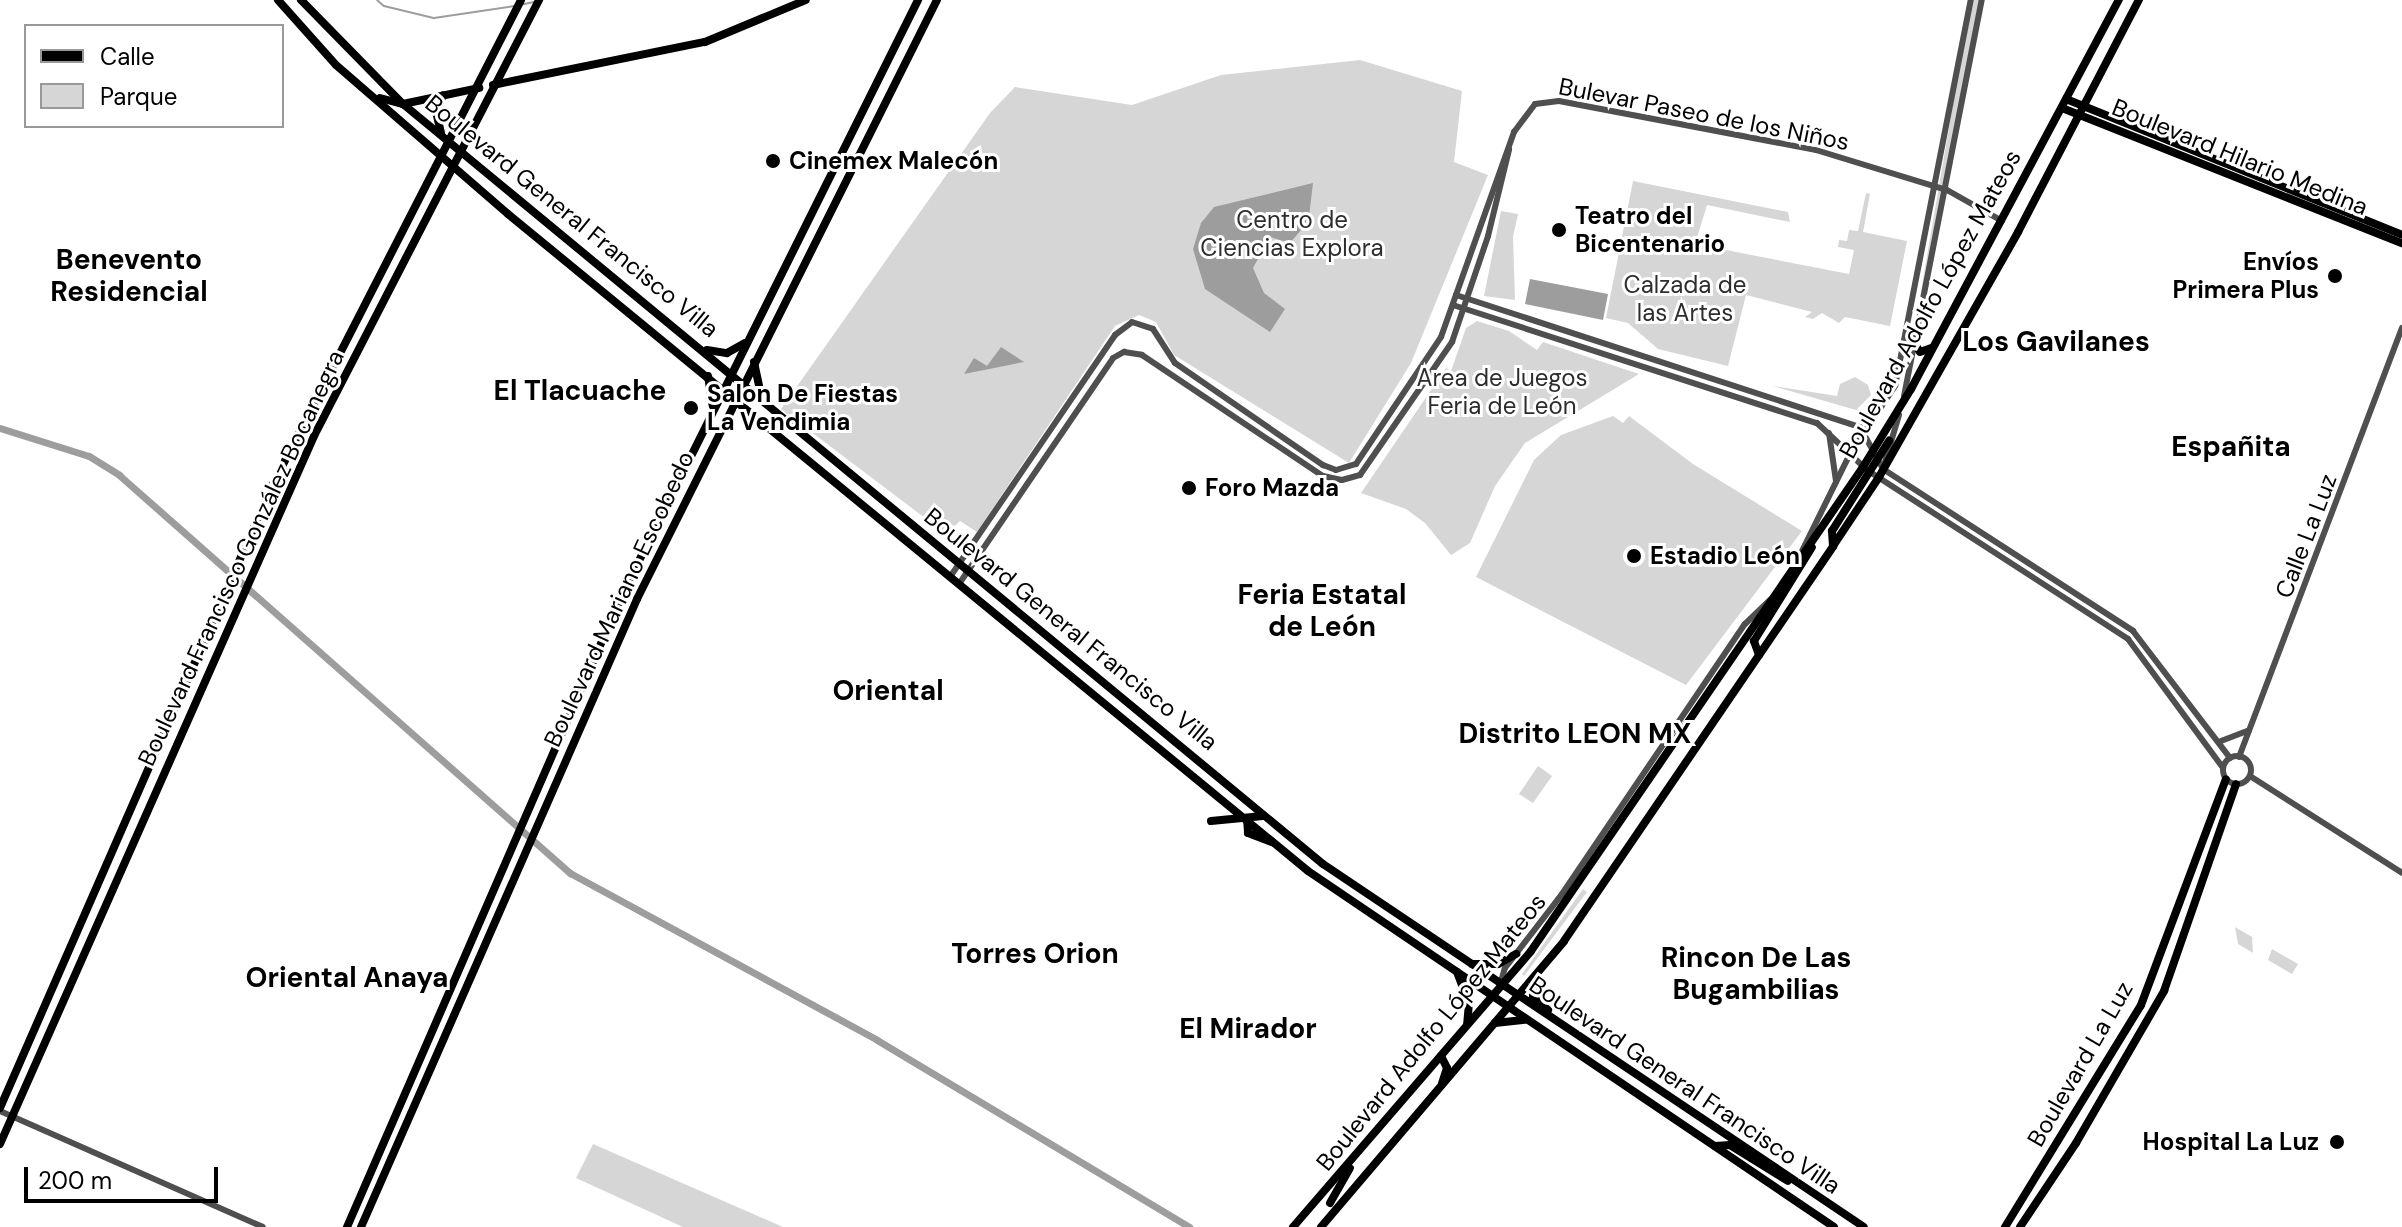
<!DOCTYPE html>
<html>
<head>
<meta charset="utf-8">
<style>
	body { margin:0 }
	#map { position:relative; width:2402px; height:1227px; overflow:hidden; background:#fff; font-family:"DM Sans",sans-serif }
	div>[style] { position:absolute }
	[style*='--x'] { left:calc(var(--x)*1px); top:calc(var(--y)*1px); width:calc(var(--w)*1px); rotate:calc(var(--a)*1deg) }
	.green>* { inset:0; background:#d6d6d6 }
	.water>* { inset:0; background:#9d9d9d }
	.stream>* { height:2px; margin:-1px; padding:0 1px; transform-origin:1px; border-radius:1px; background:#9d9d9d }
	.canal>* { height:7px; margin:-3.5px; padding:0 3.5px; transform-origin:3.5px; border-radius:3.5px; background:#9d9d9d }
	.minor>* { height:6px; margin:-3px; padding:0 3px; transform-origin:3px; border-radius:3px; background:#4f4f4f }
	.minor>.ring { margin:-3px; padding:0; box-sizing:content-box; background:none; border:6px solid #4f4f4f; border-radius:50% }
	.major>* { height:8px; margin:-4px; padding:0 4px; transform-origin:4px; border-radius:4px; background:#000 }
	.dots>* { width:22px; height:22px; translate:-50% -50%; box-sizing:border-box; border:4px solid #fff; border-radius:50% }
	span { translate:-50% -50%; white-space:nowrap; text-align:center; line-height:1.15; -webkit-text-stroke:6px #fff; paint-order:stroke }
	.street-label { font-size:24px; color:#000 }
	.poi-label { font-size:24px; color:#000; font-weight:700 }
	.left { translate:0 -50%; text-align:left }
	.right { translate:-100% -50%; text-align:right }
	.park-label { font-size:24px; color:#2d2d2d }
	.quarter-label { font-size:28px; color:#000; font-weight:700 }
	.legend { position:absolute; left:24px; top:24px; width:260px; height:104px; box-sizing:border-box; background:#fff; border:2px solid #999; margin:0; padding:10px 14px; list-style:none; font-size:24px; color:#000 }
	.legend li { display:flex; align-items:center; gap:16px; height:40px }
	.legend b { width:40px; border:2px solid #999 }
	.scale { position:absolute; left:24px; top:1167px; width:194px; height:36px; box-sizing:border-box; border:4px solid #000; border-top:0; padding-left:10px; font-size:24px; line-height:28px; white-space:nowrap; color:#000; -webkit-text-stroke:6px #fff; paint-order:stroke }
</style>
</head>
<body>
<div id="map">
	<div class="green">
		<i style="clip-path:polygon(1972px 0,1983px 0,1915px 326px,1964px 40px)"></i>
		<i style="clip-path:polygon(1360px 60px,1462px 91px,1454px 162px,1488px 175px,1411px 363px,1349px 463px,1174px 355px,1156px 322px,1139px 315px,1115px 326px,977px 532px,960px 521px,946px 534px,781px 409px,990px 113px,1015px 87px,1132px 105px,1221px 75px)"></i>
		<i style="clip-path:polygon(1633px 181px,1788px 212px,1790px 222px,1707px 205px,1695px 244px,1849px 274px,1854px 250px,1838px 247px,1839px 240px,1847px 241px,1849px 230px,1858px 231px,1866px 193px,1870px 194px,1863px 232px,1907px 241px,1890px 326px,1845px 317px,1839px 323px,1822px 313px,1813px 319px,1805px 317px,1812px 312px,1746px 295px,1728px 366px,1658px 349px,1628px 323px,1606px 318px)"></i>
		<i style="clip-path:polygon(1501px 211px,1518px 214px,1513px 237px,1515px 300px,1484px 296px)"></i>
		<i style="clip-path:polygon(1477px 321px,1509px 331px,1537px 350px,1543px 342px,1639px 374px,1525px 443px,1495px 486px,1470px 543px,1451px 555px,1425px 523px,1406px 509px,1361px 493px,1446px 368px,1451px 371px,1466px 328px)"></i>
		<i style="clip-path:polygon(1855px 377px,1868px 385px,1871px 395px,1856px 410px,1773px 386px,1837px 396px,1840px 384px)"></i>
		<i style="clip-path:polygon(1613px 416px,1623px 423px,1629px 416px,1693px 464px,1802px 531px,1686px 685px,1476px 577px,1534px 460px,1561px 435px)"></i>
		<i style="clip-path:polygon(1538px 766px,1552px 776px,1533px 803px,1519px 794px)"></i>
		<i style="clip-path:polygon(1583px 889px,1587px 892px,1524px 976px,1522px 974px)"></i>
		<i style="clip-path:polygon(2235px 927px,2252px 937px,2253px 953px,2238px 944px)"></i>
		<i style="clip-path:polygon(2272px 949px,2298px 964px,2292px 974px,2268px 960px)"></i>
		<i style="clip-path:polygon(593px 1144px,783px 1227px,683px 1227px,576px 1178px)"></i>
	</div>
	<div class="water">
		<i style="clip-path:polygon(1313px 183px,1309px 217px,1301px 230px,1290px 243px,1270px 237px,1253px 268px,1264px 293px,1285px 309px,1270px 332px,1205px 289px,1193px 249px,1201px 223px,1214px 207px)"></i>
		<i style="clip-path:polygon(1530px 279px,1608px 294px,1603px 320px,1525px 304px)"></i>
		<i style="clip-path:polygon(1001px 347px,1024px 362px,964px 374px,974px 358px,987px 366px)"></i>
	</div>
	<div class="stream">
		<i style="--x:377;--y:0;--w:9;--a:41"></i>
		<i style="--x:384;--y:6;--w:51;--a:13.5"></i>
		<i style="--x:434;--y:18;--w:81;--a:-8.5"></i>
		<i style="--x:520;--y:5;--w:14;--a:-12"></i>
	</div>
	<div class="canal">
		<i style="--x:0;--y:428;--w:93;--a:17.5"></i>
		<i style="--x:89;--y:456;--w:36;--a:32"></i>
		<i style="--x:119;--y:475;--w:602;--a:41.43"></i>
		<i style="--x:570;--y:873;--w:349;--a:28.5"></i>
		<i style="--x:877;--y:1040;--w:364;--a:30.9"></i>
	</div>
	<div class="minor">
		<i style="--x:1456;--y:295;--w:425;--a:18.1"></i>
		<i style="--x:1860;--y:427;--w:48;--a:61.3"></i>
		<i style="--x:1883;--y:469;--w:298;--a:32.9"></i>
		<i style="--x:2133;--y:631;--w:160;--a:52.6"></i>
		<i style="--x:1453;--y:305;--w:383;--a:18"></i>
		<i style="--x:1817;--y:423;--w:69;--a:43.2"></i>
		<i style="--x:1867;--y:470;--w:311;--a:32.9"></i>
		<i style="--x:2128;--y:639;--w:160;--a:53.6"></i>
		<i style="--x:1904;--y:396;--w:404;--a:-78.9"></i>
		<i style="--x:1829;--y:433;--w:49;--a:81.7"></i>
		<i style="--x:1885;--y:462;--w:49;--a:-73.4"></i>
		<i style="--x:1800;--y:555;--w:113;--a:-63.7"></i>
		<i style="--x:1850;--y:454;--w:82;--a:-56.5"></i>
		<i style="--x:1895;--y:386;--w:393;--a:-78.9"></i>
		<i style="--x:950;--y:577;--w:293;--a:-55.7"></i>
		<i style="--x:1115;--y:335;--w:21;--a:-37"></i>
		<i style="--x:1132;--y:322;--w:22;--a:18"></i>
		<i style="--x:1153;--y:329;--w:40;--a:57.1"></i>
		<i style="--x:1175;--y:363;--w:180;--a:34.6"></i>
		<i style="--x:1323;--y:465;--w:14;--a:21"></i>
		<i style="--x:1336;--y:470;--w:21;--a:-17"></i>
		<i style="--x:1356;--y:464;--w:153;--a:-56.2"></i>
		<i style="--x:1441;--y:337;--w:218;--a:-70.4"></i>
		<i style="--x:1514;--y:132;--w:35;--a:-53"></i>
		<i style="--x:1535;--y:104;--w:24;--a:-7"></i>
		<i style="--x:1559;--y:101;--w:262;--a:10.8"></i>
		<i style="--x:1816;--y:150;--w:137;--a:17"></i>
		<i style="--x:1947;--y:190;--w:63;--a:29.4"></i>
		<i style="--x:959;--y:584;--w:273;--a:-55.7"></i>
		<i style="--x:1113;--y:358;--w:13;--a:-29"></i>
		<i style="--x:1124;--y:352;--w:18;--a:9"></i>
		<i style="--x:1142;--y:355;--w:218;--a:33.8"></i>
		<i style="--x:1323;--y:476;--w:19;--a:12"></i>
		<i style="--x:1342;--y:480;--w:19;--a:-16"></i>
		<i style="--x:1360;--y:475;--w:162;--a:-55.3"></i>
		<i style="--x:1452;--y:342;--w:112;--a:-71.2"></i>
		<i style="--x:1488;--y:236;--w:89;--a:-76.3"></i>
		<i style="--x:2221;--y:741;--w:30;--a:-21"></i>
		<i class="ring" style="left:2223px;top:756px;width:22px;height:22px"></i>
		<i style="--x:2239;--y:757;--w:459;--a:-69.2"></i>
		<i style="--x:2250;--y:776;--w:180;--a:32.5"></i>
		<i style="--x:1500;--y:985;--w:18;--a:-74"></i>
		<i style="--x:1505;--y:968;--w:93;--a:-52.4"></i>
		<i style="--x:1562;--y:894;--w:326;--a:-55.9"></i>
		<i style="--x:1745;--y:624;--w:35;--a:-44"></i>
		<i style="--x:0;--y:1111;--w:287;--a:23.8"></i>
	</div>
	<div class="major">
		<i style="--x:278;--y:0;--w:87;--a:48.3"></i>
		<i style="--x:336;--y:65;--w:228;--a:40.9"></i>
		<i style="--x:508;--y:214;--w:1035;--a:39.39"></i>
		<i style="--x:1308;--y:871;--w:635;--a:34.09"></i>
		<i style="--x:301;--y:0;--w:146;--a:45.6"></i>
		<i style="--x:403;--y:104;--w:1193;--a:39.56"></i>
		<i style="--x:1323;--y:864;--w:651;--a:33.86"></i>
		<i style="--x:493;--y:85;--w:216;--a:-11.5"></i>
		<i style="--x:705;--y:42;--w:109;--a:-22.6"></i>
		<i style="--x:380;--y:98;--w:24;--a:15"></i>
		<i style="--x:403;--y:104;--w:78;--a:-11.9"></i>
		<i style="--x:2066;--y:99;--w:362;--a:22"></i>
		<i style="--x:2062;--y:108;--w:366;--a:21.7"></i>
		<i style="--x:441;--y:133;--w:23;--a:-103"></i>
		<i style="--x:436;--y:111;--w:17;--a:-66"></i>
		<i style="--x:1915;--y:344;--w:9;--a:58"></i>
		<i style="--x:1920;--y:352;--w:12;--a:-20"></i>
		<i style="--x:707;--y:350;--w:20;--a:9"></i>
		<i style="--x:727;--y:353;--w:21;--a:-29"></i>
		<i style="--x:754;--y:362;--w:38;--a:78"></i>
		<i style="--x:708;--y:376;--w:30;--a:81"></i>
		<i style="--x:1833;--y:546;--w:15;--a:-94"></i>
		<i style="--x:1832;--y:531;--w:107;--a:-57.7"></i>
		<i style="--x:1759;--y:655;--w:15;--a:-110"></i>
		<i style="--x:1754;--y:641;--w:110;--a:-58.3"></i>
		<i style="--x:1247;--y:818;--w:15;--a:86"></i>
		<i style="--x:1248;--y:833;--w:26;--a:21"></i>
		<i style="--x:1211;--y:821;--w:52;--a:-5.5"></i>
		<i style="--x:1472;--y:964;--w:26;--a:0"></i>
		<i style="--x:1498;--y:964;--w:21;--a:-29"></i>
		<i style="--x:1457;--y:972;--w:33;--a:69"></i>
		<i style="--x:1469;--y:1003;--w:21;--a:95"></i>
		<i style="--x:1533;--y:983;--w:14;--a:90"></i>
		<i style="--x:1533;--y:997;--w:20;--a:41"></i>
		<i style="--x:1495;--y:1023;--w:30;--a:-6"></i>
		<i style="--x:1441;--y:1056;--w:13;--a:63"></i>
		<i style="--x:1447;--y:1068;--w:16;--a:108"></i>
		<i style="--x:0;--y:1108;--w:679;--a:-66.38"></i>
		<i style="--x:272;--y:486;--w:546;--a:-62.87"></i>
		<i style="--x:0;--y:1144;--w:775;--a:-66.08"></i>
		<i style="--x:314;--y:436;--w:491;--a:-62.7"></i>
		<i style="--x:1715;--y:1146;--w:15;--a:-4"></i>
		<i style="--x:1730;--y:1145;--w:68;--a:31.8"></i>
		<i style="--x:1330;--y:1203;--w:40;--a:-60.3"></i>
		<i style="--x:347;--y:1227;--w:689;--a:-66.48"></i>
		<i style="--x:622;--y:595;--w:665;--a:-63.55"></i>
		<i style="--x:361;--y:1227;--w:686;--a:-66.27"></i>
		<i style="--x:637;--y:599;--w:670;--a:-63.4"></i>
		<i style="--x:1293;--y:1227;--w:364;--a:-49.2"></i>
		<i style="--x:1531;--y:951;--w:587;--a:-55.55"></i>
		<i style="--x:1863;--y:467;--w:92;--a:-58.4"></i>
		<i style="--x:1911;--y:389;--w:441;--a:-61.9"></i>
		<i style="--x:1321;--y:1227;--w:375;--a:-49.6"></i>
		<i style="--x:1564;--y:941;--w:478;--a:-55.7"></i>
		<i style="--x:1833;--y:546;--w:83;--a:-56.3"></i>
		<i style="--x:1879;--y:477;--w:282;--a:-60.4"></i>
		<i style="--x:2018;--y:232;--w:262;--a:-62.5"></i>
		<i style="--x:2005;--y:1227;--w:260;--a:-58.5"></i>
		<i style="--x:2141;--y:1005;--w:241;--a:-69.4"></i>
		<i style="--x:2020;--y:1227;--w:101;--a:-56.3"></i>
		<i style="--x:2076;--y:1143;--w:176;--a:-59.9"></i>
		<i style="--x:2164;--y:991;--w:219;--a:-70.8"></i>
	</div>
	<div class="dots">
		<i style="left:773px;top:161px;background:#000"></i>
		<i style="left:1559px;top:230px;background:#000"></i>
		<i style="left:2335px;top:276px;background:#000"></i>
		<i style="left:691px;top:408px;background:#000"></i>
		<i style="left:1189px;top:488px;background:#000"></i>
		<i style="left:1634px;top:556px;background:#000"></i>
		<i style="left:2337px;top:1142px;background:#000"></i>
	</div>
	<div class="street-label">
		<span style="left:1704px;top:114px;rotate:11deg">Bulevar Paseo de los Niños</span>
		<span style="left:2240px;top:157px;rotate:22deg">Boulevard Hilario Medina</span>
		<span style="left:572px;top:216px;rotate:39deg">Boulevard General Francisco Villa</span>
		<span style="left:1930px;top:304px;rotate:-61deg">Boulevard Adolfo López Mateos</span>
		<span style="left:2306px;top:536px;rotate:-69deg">Calle La Luz</span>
		<span style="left:241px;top:558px;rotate:-65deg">Boulevard Francisco González Bocanegra</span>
		<span style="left:619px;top:599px;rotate:-65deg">Boulevard Mariano Escobedo</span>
		<span style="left:1071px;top:629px;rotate:39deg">Boulevard General Francisco Villa</span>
		<span style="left:1431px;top:1032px;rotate:-51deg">Boulevard Adolfo López Mateos</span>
		<span style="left:2080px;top:1064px;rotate:-60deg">Boulevard La Luz</span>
		<span style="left:1685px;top:1085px;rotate:34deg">Boulevard General Francisco Villa</span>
	</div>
	<div class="poi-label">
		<span class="left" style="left:789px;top:161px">Cinemex Malecón</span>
		<span class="left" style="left:1575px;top:230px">Teatro del<br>Bicentenario</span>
		<span class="right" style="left:2319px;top:276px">Envíos<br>Primera Plus</span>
		<span class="left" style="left:707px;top:408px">Salon De Fiestas<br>La Vendimia</span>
		<span class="left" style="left:1205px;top:488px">Foro Mazda</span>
		<span class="left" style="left:1650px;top:556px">Estadio León</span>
		<span class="right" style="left:2319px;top:1142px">Hospital La Luz</span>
	</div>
	<div class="park-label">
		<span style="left:1292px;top:234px">Centro de<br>Ciencias Explora</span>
		<span style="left:1685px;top:299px">Calzada de<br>las Artes</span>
		<span style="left:1502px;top:392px">Area de Juegos<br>Feria de León</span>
	</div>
	<div class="quarter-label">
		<span style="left:129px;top:276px">Benevento<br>Residencial</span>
		<span style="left:2056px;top:342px">Los Gavilanes</span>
		<span style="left:580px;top:391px">El Tlacuache</span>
		<span style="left:2231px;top:447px">Españita</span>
		<span style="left:1322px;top:611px">Feria Estatal<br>de León</span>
		<span style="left:888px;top:691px">Oriental</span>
		<span style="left:1575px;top:734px">Distrito LEON MX</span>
		<span style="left:1035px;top:954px">Torres Orion</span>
		<span style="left:1756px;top:974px">Rincon De Las<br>Bugambilias</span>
		<span style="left:347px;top:978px">Oriental Anaya</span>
		<span style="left:1248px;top:1029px">El Mirador</span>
	</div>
	<ul class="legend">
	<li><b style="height:10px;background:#000"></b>Calle</li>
	<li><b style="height:22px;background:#d6d6d6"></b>Parque</li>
	</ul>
	<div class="scale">200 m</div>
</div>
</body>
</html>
